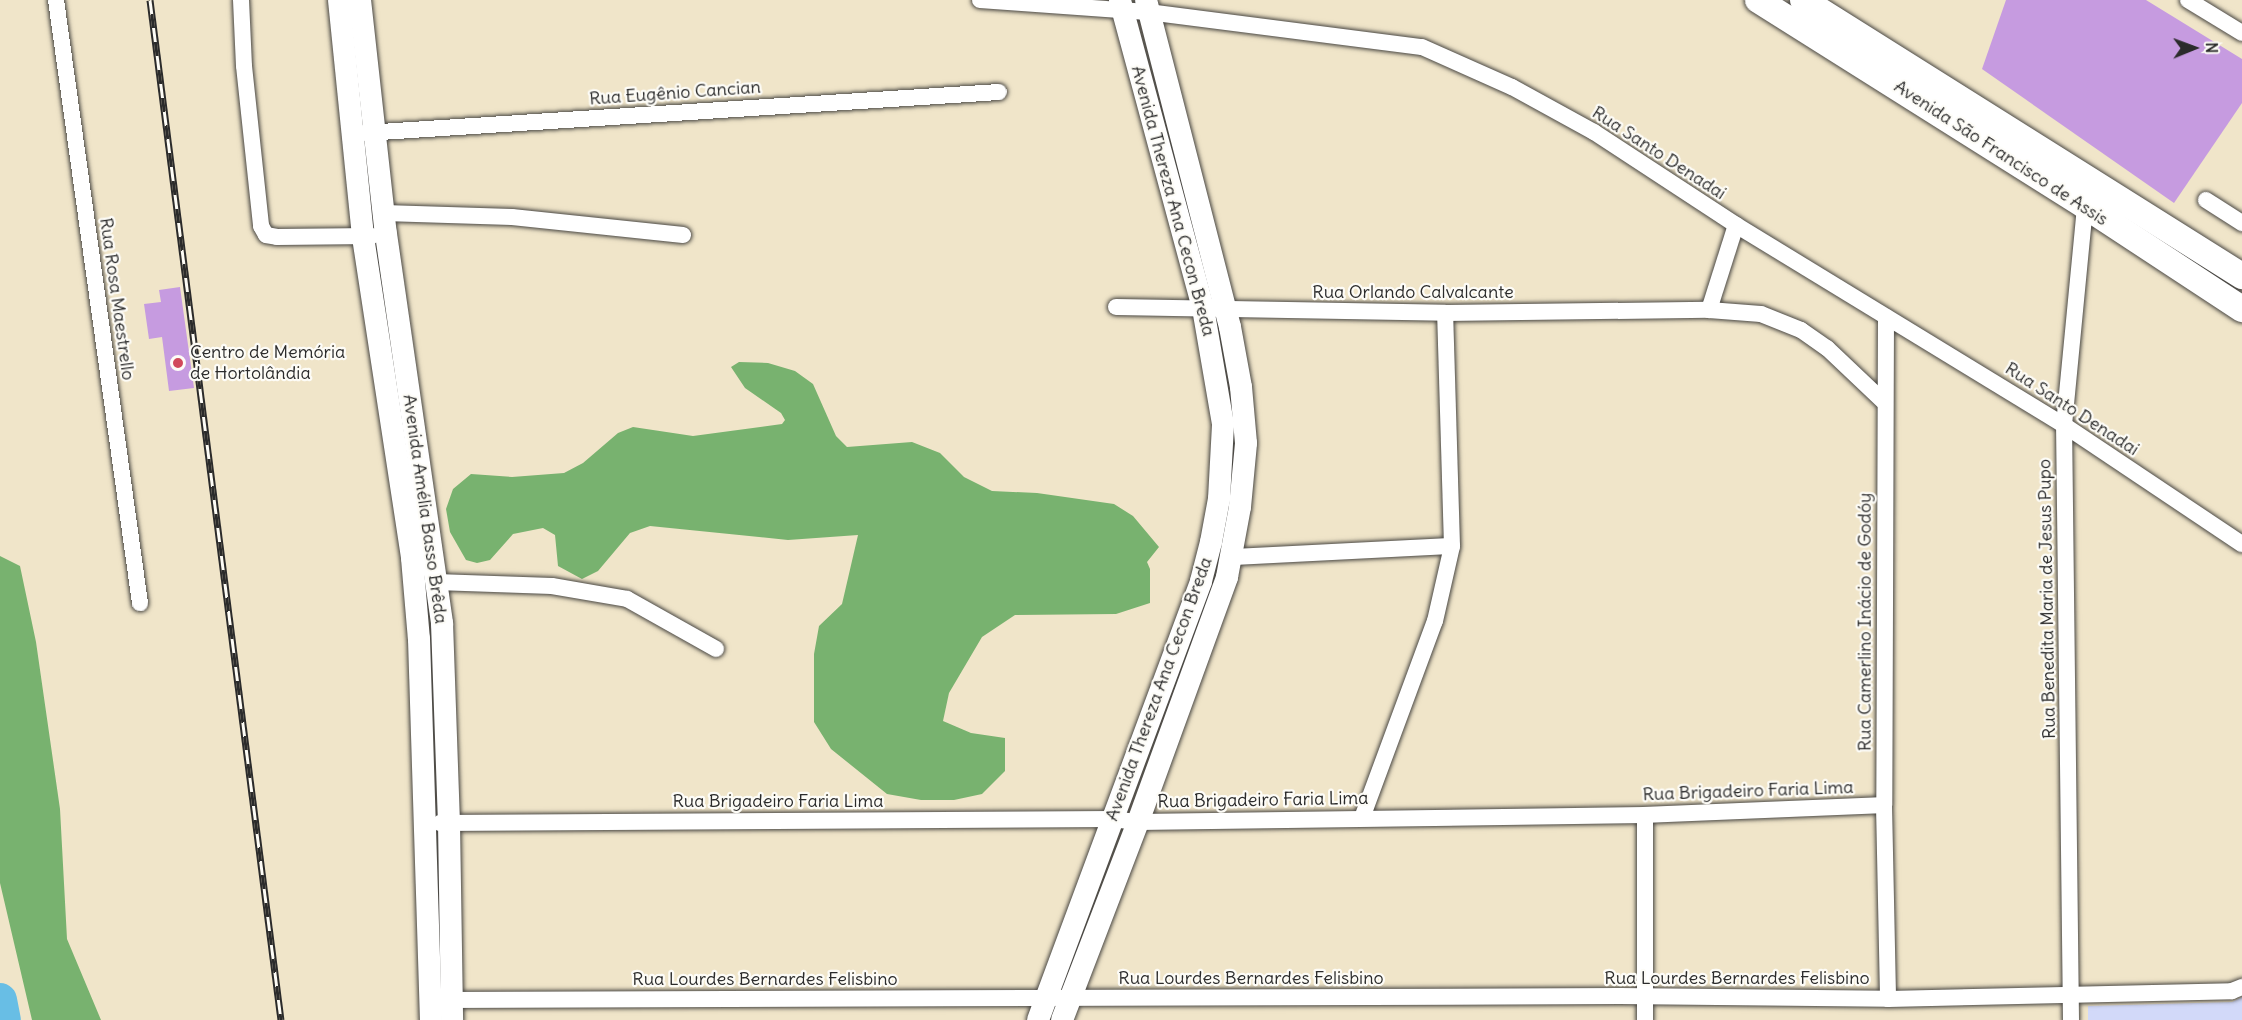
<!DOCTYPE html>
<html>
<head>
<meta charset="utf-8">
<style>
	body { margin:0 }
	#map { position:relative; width:2242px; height:1020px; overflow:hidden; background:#f0e5c9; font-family:Delius,sans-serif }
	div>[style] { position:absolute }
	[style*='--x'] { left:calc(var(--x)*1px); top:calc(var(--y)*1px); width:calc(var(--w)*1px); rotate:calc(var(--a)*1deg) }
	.built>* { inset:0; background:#d2d9f9 }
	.forest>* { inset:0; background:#78b26f }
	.river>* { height:34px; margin:-17px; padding:0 17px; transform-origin:17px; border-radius:17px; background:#68bee5 }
	.building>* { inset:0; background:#c69be0 }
	.roads { filter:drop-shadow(0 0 2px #494743) drop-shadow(0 0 2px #494743) }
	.street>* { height:16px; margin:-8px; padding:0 8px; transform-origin:8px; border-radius:8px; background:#fff }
	.secondary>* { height:22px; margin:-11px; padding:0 11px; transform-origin:11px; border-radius:11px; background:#fff }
	.primary>* { height:26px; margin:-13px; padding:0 13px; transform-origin:13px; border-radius:13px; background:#fff }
	.rail>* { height:7px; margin-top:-3.5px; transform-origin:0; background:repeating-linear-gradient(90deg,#fdfcf7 0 14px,#2b2b2b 0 28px); box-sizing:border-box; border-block:2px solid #2b2b2b }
	.dots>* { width:16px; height:16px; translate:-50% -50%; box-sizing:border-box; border:3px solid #fdfcf7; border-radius:50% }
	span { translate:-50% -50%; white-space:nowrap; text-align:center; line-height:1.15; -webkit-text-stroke:4.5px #fdfcf7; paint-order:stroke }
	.street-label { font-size:18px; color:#2b2b2b }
	.poi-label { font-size:18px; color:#2b2b2b }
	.left { translate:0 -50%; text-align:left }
	.north { position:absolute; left:2164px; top:18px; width:60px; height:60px; -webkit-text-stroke:4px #fdfcf7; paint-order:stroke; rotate:89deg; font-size:16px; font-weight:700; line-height:24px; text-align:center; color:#2b2b2b }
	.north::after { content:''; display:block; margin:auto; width:21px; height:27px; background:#2b2b2b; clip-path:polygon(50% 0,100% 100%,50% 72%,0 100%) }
</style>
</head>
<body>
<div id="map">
	<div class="built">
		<i style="clip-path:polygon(2242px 997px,2242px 1020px,2088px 1020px,2088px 1006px,2232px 1002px)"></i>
	</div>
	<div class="forest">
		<i style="clip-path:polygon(739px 362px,768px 363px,795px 371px,813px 384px,836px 436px,847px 447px,912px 442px,940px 453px,964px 477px,992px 491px,1037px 493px,1114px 504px,1133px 516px,1159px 547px,1147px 562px,1150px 569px,1150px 603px,1116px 614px,1015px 615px,982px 637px,949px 693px,943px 721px,971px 733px,1005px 738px,1005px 771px,982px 794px,954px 800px,921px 800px,887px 794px,831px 749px,814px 722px,814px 654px,819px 626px,842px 604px,858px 535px,788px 540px,650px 526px,630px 533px,598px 571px,582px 579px,558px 566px,555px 535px,543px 528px,513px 534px,490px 560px,477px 563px,466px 560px,450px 532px,446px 509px,453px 489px,471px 474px,512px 477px,564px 473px,583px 463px,618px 433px,633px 427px,693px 436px,782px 424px,785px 420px,781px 413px,745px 388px,731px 367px)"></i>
		<i style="clip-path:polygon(0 556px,20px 566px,36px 642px,60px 809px,67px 939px,101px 1020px,32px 1020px,0 883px)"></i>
	</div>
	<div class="river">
		<i style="--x:0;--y:1000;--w:20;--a:79"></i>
	</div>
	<div class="building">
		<i style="clip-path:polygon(2006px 0,2146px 0,2242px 59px,2242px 103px,2174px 203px,1982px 69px)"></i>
		<i style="clip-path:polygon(180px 287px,194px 388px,169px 391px,162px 337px,149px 339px,144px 304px,161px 302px,159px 290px)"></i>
	</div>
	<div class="roads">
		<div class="street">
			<i style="--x:56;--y:0;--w:609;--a:82.07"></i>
			<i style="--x:241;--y:0;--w:66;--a:87.4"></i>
			<i style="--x:244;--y:66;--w:161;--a:83.9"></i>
			<i style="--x:261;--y:226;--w:10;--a:61"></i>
			<i style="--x:266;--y:235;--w:11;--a:10"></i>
			<i style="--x:277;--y:237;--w:95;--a:-0.6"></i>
			<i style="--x:980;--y:0;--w:168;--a:4.1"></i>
			<i style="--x:1148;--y:12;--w:276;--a:7.3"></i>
			<i style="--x:1422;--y:47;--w:98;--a:24"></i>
			<i style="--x:1512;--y:87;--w:94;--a:28.8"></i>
			<i style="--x:1594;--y:132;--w:170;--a:33.2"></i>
			<i style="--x:1736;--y:225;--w:384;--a:31.4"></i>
			<i style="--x:2064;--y:425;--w:214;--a:33.8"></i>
			<i style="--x:2188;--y:0;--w:63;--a:31.4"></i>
			<i style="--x:365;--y:133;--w:635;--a:-3.7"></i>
			<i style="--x:2206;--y:200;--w:43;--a:32.6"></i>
			<i style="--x:384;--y:213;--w:128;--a:1.8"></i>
			<i style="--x:512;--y:217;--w:172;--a:6"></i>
			<i style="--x:1116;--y:307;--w:329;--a:1"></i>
			<i style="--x:1445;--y:313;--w:264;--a:-0.7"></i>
			<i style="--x:1709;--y:310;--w:52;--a:4.4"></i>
			<i style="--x:1761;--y:314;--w:43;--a:21.8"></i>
			<i style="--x:1801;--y:330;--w:32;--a:35"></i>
			<i style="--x:1827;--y:348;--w:80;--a:43.5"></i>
			<i style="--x:1709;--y:310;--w:89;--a:-72.4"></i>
			<i style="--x:1886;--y:317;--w:488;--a:90.2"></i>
			<i style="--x:1884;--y:805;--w:194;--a:88.8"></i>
			<i style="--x:1232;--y:557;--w:220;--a:-2.9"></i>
			<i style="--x:436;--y:582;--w:116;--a:2"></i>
			<i style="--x:552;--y:586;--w:76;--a:9.8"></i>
			<i style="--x:627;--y:599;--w:102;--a:29.3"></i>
			<i style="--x:1645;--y:815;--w:205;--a:90"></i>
			<i style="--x:1362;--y:818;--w:210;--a:-69.7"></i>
			<i style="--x:1435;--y:621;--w:77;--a:-77.2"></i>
			<i style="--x:1452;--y:546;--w:233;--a:-91.7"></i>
			<i style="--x:440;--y:823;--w:672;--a:-0.34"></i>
			<i style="--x:1112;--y:819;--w:26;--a:7"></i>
			<i style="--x:1138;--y:822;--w:507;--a:-0.79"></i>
			<i style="--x:1645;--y:815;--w:239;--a:-2.4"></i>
			<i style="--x:441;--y:1000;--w:1179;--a:-0.19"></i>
			<i style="--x:1620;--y:996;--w:268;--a:0.6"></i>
			<i style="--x:1888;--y:999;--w:344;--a:-1.3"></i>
			<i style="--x:2232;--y:991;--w:11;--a:-22"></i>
			<i style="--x:2071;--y:1020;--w:595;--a:-90.67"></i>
			<i style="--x:2064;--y:425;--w:220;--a:-84.5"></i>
		</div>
		<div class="secondary">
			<i style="--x:339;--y:0;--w:238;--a:84.2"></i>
			<i style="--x:363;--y:237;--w:325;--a:81.3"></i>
			<i style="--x:412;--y:558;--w:81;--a:85.1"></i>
			<i style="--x:419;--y:639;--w:381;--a:88.2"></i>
			<i style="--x:360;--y:0;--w:235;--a:83.7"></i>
			<i style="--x:386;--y:234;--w:393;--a:81.8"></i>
			<i style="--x:442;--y:623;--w:200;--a:88"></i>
			<i style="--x:449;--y:823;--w:197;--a:89.1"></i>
			<i style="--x:1038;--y:1020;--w:468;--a:-69.6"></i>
			<i style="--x:1201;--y:581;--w:40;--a:-75.6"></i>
			<i style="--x:1211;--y:542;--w:44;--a:-79.5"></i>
			<i style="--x:1219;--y:499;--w:75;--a:-86.9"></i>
			<i style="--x:1223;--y:424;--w:118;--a:-99.8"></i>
			<i style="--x:1203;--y:308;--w:319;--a:-105.1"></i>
			<i style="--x:1062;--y:1020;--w:212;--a:-69"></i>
			<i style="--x:1138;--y:822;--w:261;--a:-70"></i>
			<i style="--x:1227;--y:577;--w:71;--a:-79.5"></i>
			<i style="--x:1240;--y:507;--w:64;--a:-84.6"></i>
			<i style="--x:1246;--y:443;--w:56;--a:-95.1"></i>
			<i style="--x:1241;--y:387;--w:61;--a:-100.4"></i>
			<i style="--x:1230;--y:327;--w:338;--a:-104.4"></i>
		</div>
		<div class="primary">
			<i style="--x:1758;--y:0;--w:386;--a:32.2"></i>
			<i style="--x:2085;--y:206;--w:188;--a:33.3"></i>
			<i style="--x:1803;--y:0;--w:519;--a:32.16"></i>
		</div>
	</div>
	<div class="rail">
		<i style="--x:150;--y:0;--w:1028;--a:82.68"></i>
	</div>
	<div class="dots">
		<i style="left:178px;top:363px;background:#d1495b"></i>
	</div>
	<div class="street-label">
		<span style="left:675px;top:93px;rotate:-4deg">Rua Eugênio Cancian</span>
		<span style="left:1659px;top:153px;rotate:33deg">Rua Santo Denadai</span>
		<span style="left:2001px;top:153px;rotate:33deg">Avenida São Francisco de Assis</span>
		<span style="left:1173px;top:201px;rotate:75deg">Avenida Thereza Ana Cecon Breda</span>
		<span style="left:1413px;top:292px">Rua Orlando Calvalcante</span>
		<span style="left:117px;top:299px;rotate:82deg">Rua Rosa Maestrello</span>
		<span style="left:2072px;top:409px;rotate:33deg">Rua Santo Denadai</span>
		<span style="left:425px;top:509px;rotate:82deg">Avenida Amélia Basso Brêda</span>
		<span style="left:2047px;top:599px;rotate:-91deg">Rua Benedita Maria de Jesus Pupo</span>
		<span style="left:1865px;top:622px;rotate:-90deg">Rua Camerlino Inácio de Godóy</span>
		<span style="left:1159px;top:689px;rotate:-70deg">Avenida Thereza Ana Cecon Breda</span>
		<span style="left:1748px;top:791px;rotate:-2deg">Rua Brigadeiro Faria Lima</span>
		<span style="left:1263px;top:800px;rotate:-1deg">Rua Brigadeiro Faria Lima</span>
		<span style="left:778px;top:801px">Rua Brigadeiro Faria Lima</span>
		<span style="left:1251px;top:978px">Rua Lourdes Bernardes Felisbino</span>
		<span style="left:1737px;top:978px">Rua Lourdes Bernardes Felisbino</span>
		<span style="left:765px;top:979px">Rua Lourdes Bernardes Felisbino</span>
	</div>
	<div class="poi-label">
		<span class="left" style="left:190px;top:363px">Centro de Memória<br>de Hortolândia</span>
	</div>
	<div class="north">N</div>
</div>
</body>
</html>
